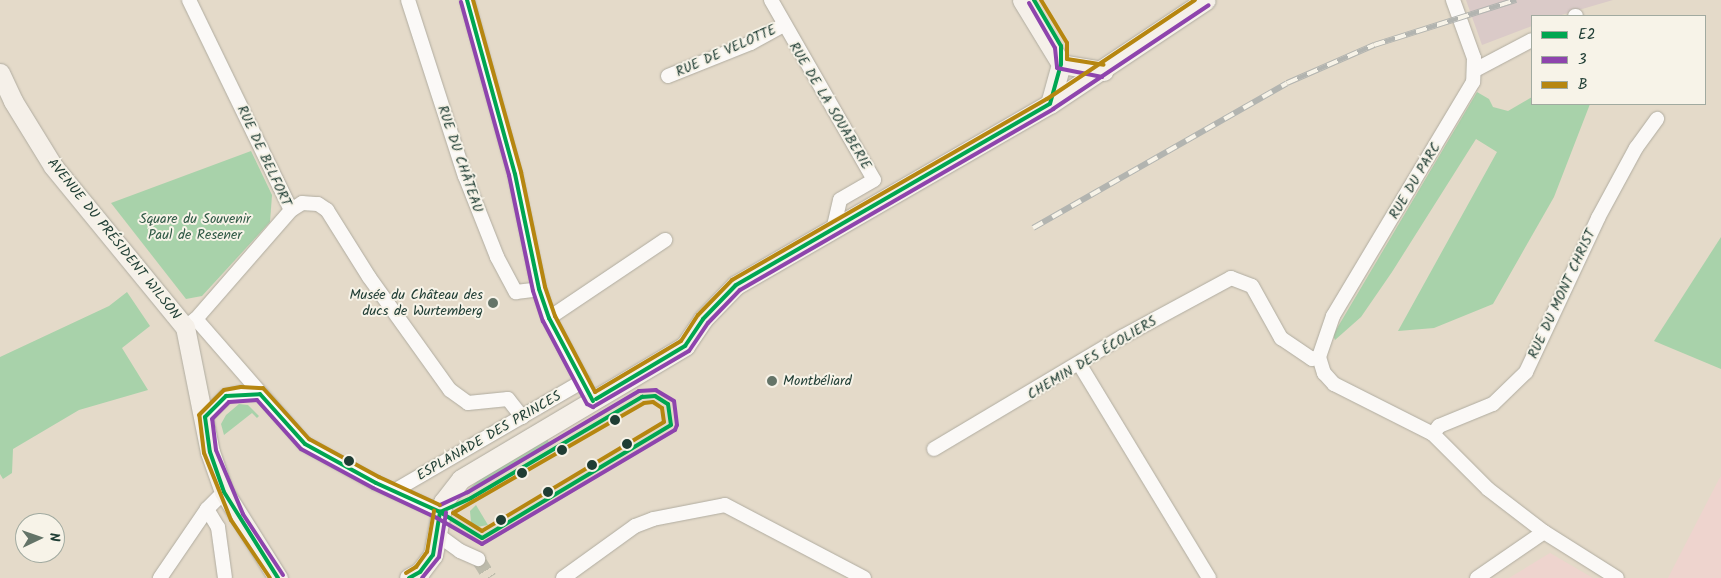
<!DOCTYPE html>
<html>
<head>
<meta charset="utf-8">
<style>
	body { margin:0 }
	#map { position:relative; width:1721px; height:578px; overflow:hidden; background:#e4dac9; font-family:Kalam,sans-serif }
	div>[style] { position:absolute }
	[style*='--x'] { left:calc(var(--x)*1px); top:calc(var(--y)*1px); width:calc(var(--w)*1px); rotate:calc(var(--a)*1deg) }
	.built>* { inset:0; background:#eed4ce }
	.industrial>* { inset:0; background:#dacac8 }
	.green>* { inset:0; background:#a8d2aa }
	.minor-tunnel>* { height:14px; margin-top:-7px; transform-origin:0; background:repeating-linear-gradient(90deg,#bdbbab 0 14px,transparent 0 21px) }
	.roads { filter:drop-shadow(0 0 1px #b0aca0) drop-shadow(0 0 1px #b0aca0) }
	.minor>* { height:14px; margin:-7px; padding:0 7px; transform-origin:7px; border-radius:7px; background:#fbf9f7 }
	.secondary>* { height:19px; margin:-9.5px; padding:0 9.5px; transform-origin:9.5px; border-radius:9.5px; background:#f5f0e9 }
	.rail>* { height:5.5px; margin-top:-2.75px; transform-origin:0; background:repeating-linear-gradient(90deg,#f7f3e8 0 11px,#b2b4b0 0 22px); box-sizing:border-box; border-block:1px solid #b2b4b0 }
	.bus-1>* { height:4px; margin:-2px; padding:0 2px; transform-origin:2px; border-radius:2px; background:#00a651 }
	.bus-2>* { height:4px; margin:-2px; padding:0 2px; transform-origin:2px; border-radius:2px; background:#8e44ad }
	.bus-3>* { height:4px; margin:-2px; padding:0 2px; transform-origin:2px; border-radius:2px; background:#b68610 }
	.dots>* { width:14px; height:14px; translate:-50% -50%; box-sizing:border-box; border:2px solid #f7f3e8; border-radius:50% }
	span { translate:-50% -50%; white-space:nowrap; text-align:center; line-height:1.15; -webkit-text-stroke:4px #f7f3e8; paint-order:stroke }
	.street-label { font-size:14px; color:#1f3d34 }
	.park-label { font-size:14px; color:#305a46 }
	.poi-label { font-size:14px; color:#1f3d34 }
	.right { translate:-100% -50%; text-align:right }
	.left { translate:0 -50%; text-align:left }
	.legend { position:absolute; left:1531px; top:15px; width:175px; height:90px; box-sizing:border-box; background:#f7f3e8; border:1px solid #a1aaa0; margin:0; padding:6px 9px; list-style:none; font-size:15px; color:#1f3d34 }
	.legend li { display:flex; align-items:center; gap:10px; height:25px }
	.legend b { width:25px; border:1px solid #a1aaa0 }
	.north { position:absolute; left:15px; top:513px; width:50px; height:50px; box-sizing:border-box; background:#f7f3e8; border:1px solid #a1aaa0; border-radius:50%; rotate:87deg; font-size:14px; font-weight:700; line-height:20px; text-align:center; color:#1f3d34 }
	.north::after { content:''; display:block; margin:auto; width:18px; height:22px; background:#647468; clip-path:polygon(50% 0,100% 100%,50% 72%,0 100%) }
</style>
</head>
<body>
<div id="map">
	<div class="built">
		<i style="clip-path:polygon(1721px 476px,1721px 578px,1668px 578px,1719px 479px)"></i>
		<i style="clip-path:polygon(1550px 553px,1593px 578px,1509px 578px)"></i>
	</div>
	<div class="industrial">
		<i style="clip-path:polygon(1466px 0,1613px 0,1558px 16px,1532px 16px,1532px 26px,1482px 45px)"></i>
	</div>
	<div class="green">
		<i style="clip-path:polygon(1477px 92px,1489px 99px,1493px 107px,1508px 111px,1532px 97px,1532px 104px,1590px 104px,1554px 197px,1493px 304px,1434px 328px,1398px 331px,1497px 152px,1476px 139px,1392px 272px,1361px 317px,1335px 340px,1333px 335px)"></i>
		<i style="clip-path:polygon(251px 151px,272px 195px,270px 222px,202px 296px,186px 299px,111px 203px)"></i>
		<i style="clip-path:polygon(1721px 237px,1721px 369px,1654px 341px)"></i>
		<i style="clip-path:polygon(127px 292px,150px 326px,122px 348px,148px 390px,79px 410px,13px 449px,12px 473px,3px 479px,0 474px,0 357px,109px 306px)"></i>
		<i style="clip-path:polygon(239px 404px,248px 405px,259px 416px,257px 418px,252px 413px,224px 435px,221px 424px,226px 415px)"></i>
		<i style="clip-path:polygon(547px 438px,549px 443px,468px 490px,485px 474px)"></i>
		<i style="clip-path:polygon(476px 505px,488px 525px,477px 527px,471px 522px,470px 511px)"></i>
	</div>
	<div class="minor-tunnel">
		<i style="--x:478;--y:559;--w:22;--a:58"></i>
	</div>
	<div class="roads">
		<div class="minor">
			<i style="--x:189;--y:0;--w:233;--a:64.1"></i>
			<i style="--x:408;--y:0;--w:185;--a:72.1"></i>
			<i style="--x:465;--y:176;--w:87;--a:68.4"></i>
			<i style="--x:497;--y:257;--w:40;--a:62"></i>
			<i style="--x:516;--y:292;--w:23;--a:-7"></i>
			<i style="--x:467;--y:0;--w:180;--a:74.6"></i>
			<i style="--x:515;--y:174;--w:117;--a:78.2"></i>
			<i style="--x:539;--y:289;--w:31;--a:71"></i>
			<i style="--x:549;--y:318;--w:94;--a:62.1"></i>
			<i style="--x:771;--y:0;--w:207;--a:60.2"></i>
			<i style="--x:874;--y:180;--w:39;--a:150"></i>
			<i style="--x:840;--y:200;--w:28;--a:103"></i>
			<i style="--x:1453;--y:0;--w:62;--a:70.1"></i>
			<i style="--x:1474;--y:58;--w:24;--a:92"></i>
			<i style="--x:1473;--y:82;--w:273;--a:120.9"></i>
			<i style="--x:1333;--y:316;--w:43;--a:108.9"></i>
			<i style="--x:1319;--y:357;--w:17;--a:73"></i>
			<i style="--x:1324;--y:373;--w:15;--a:48"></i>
			<i style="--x:1334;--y:384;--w:111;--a:26.8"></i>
			<i style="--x:1433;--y:434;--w:78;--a:45"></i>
			<i style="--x:1488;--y:489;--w:71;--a:37.5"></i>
			<i style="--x:1544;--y:532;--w:86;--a:32.2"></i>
			<i style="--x:1575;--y:16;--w:1;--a:0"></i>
			<i style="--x:1475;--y:70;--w:64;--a:-27.8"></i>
			<i style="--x:668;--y:76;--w:89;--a:-21.7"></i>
			<i style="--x:751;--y:43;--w:38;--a:-29"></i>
			<i style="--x:549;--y:318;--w:140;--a:-33.9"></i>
			<i style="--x:196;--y:319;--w:166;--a:48.9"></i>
			<i style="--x:305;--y:444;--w:81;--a:28.8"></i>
			<i style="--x:376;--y:483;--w:70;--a:24.4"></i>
			<i style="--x:185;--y:327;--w:14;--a:-36"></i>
			<i style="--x:196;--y:319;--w:145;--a:-48.9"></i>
			<i style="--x:291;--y:210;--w:13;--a:-32"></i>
			<i style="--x:302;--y:203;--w:16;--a:4"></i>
			<i style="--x:318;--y:204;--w:11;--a:34"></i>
			<i style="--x:327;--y:210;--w:79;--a:57.9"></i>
			<i style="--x:369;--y:277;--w:139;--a:54.4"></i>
			<i style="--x:450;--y:390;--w:22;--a:36"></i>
			<i style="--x:468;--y:403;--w:40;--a:-5.7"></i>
			<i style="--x:508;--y:399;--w:23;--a:52"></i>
			<i style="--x:1080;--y:365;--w:249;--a:58.8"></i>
			<i style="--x:205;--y:417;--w:30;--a:-45"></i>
			<i style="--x:226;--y:396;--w:15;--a:-11"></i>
			<i style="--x:241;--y:393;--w:19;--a:3"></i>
			<i style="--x:1433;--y:434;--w:10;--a:-53"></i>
			<i style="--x:1439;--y:426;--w:58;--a:-22.2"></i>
			<i style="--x:1493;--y:404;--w:46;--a:-44.1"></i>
			<i style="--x:1526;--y:372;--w:170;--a:-64.9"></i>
			<i style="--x:1598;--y:218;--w:80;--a:-61.5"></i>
			<i style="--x:1636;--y:148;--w:36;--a:-54"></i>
			<i style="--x:934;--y:449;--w:219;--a:-30.8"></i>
			<i style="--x:1122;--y:337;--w:124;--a:-28.4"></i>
			<i style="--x:1231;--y:278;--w:22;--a:21"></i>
			<i style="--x:1252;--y:286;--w:60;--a:60.9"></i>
			<i style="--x:1281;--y:338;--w:37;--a:34"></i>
			<i style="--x:1312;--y:359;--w:7;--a:-16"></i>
			<i style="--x:394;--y:491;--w:219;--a:-30.2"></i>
			<i style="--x:207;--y:509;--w:21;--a:59"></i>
			<i style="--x:218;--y:527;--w:51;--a:82.2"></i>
			<i style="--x:438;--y:535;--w:27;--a:36"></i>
			<i style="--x:460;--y:551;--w:20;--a:24"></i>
			<i style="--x:160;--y:578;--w:83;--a:-55.7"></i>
			<i style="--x:207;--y:509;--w:24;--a:-45"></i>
			<i style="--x:563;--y:578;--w:89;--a:-35.8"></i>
			<i style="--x:635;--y:526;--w:19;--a:-21"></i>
			<i style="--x:653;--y:519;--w:73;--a:-11"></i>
			<i style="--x:725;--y:505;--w:157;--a:27.7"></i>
			<i style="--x:1477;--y:578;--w:81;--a:-34.5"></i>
		</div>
		<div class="secondary">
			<i style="--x:1022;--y:0;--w:75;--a:58.6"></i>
			<i style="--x:1061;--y:64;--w:41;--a:105.4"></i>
			<i style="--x:1061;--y:64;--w:43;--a:9.5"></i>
			<i style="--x:0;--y:73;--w:31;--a:65"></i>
			<i style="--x:13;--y:101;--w:76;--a:58.4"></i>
			<i style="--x:53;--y:166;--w:208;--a:50.7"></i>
			<i style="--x:185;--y:327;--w:127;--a:78.7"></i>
			<i style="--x:210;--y:452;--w:42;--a:70.7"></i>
			<i style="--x:224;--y:492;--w:102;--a:57.9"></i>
			<i style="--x:409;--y:578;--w:13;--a:-29"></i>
			<i style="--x:420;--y:572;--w:21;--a:-53"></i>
			<i style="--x:433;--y:555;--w:54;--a:-79.3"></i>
			<i style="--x:443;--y:502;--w:29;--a:-52"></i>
			<i style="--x:461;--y:479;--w:261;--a:-30.7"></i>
			<i style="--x:685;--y:346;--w:32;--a:-56"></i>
			<i style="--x:703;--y:319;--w:47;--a:-45.9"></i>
			<i style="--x:736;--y:285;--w:362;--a:-30"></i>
			<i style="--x:1050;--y:104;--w:187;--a:-33.7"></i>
		</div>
	</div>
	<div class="rail">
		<i style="--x:1033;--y:228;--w:292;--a:-29.7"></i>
		<i style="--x:1287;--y:83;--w:95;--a:-23.6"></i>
		<i style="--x:1374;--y:45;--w:149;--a:-17.6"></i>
	</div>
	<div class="bus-1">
		<i style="--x:467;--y:0;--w:180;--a:74.6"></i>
		<i style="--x:515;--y:174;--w:117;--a:78.2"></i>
		<i style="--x:539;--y:289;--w:31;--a:71"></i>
		<i style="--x:549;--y:318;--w:94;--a:62.1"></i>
		<i style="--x:1034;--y:0;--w:53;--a:59.6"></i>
		<i style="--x:1061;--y:46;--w:18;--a:90"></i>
		<i style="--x:1061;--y:64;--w:41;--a:105.4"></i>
		<i style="--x:655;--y:396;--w:15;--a:32"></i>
		<i style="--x:668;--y:404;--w:21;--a:82"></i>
		<i style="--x:671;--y:425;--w:220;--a:149.1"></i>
		<i style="--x:482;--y:538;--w:49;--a:-148.2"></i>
		<i style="--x:440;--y:512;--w:34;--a:-24"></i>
		<i style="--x:471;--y:498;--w:199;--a:-30.6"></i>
		<i style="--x:642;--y:397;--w:13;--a:-4"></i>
		<i style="--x:596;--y:399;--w:104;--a:-30.8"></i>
		<i style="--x:685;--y:346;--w:32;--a:-56"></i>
		<i style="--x:703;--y:319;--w:47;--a:-45.9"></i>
		<i style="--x:736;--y:285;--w:362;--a:-30"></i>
		<i style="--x:205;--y:417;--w:30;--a:-45"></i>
		<i style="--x:226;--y:396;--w:34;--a:-3"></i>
		<i style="--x:260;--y:394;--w:67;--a:48"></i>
		<i style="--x:305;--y:444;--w:81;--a:28.8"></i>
		<i style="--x:376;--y:483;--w:70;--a:24.4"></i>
		<i style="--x:205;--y:417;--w:35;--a:82"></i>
		<i style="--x:210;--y:452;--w:42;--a:70.7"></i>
		<i style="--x:224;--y:492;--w:102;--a:57.9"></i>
		<i style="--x:409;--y:578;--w:13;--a:-29"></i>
		<i style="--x:420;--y:572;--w:21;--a:-53"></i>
		<i style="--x:433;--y:555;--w:44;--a:-80.8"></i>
	</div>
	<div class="bus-2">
		<i style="--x:461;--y:2;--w:180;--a:74.5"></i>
		<i style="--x:509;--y:175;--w:118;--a:78.3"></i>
		<i style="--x:533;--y:291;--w:32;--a:72"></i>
		<i style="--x:543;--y:321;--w:94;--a:62.1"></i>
		<i style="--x:587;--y:404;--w:7;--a:27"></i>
		<i style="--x:593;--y:407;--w:111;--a:-30.3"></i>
		<i style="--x:689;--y:351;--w:34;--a:-56"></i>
		<i style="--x:708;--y:323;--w:46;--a:-45.9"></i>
		<i style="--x:740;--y:290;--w:362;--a:-30"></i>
		<i style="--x:1053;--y:109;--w:187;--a:-33.7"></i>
		<i style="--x:1029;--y:3;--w:52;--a:60"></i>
		<i style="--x:1055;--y:48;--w:20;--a:84"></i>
		<i style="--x:1057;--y:68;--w:46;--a:11.3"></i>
		<i style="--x:283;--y:575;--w:73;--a:-123.3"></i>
		<i style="--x:243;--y:514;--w:69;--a:-112.9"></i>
		<i style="--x:216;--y:450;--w:31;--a:-97"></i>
		<i style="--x:212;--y:419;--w:24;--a:-45"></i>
		<i style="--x:229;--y:402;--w:28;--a:-4"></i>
		<i style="--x:257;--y:400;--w:66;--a:48.1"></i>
		<i style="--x:301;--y:449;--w:82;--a:28.4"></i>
		<i style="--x:373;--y:488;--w:71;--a:25.1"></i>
		<i style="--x:437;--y:518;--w:52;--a:30"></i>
		<i style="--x:482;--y:544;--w:224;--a:-30.6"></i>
		<i style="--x:675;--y:430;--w:5;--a:-68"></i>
		<i style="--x:677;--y:425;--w:24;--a:-97"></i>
		<i style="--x:674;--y:401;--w:21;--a:-149"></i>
		<i style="--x:656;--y:390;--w:17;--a:177"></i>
		<i style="--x:639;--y:391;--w:199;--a:149.4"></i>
		<i style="--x:468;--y:492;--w:31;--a:155"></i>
		<i style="--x:422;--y:578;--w:27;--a:-51"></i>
		<i style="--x:439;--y:557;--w:45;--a:-81"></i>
	</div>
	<div class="bus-3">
		<i style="--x:473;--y:0;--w:179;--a:74.4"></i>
		<i style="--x:521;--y:172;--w:117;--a:78.2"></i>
		<i style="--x:545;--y:287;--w:31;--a:71"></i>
		<i style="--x:555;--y:316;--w:86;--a:62.2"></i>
		<i style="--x:595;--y:392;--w:100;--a:-30.7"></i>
		<i style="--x:681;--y:341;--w:31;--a:-57"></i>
		<i style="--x:698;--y:315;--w:49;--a:-45.8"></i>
		<i style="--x:732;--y:280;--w:363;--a:-29.9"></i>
		<i style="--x:1047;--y:99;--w:178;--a:-33.8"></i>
		<i style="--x:1041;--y:0;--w:50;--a:58.8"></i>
		<i style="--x:1067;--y:43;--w:16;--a:90"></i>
		<i style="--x:1067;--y:59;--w:37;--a:9"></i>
		<i style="--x:653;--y:402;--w:11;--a:34"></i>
		<i style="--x:662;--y:408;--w:14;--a:82"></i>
		<i style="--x:664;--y:422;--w:212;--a:149.1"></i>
		<i style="--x:482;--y:531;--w:34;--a:-148"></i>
		<i style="--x:453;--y:513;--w:220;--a:-29.9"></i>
		<i style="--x:644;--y:403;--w:9;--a:-6"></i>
		<i style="--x:406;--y:573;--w:12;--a:-31"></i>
		<i style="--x:416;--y:567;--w:19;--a:-54"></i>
		<i style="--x:427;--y:552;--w:42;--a:-80.3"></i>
		<i style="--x:270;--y:578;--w:70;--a:-123.9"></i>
		<i style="--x:231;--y:520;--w:72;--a:-111.9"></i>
		<i style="--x:204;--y:453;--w:38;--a:-97"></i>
		<i style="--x:199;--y:415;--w:35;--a:-45"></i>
		<i style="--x:224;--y:390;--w:17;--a:-10"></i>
		<i style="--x:241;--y:387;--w:22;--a:3"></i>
		<i style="--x:263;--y:388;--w:69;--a:48"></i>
		<i style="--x:309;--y:439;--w:80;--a:28.5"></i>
		<i style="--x:379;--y:477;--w:67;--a:24.7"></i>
	</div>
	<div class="dots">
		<i style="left:493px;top:303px;background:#647468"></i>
		<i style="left:772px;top:381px;background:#647468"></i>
		<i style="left:615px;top:420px;background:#1f3d34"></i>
		<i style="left:627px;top:444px;background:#1f3d34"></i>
		<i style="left:562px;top:450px;background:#1f3d34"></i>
		<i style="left:349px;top:461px;background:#1f3d34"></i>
		<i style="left:592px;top:465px;background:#1f3d34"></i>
		<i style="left:522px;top:473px;background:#1f3d34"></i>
		<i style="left:548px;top:492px;background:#1f3d34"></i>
		<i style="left:501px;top:520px;background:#1f3d34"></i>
	</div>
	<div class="street-label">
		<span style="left:726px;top:51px;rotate:-24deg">RUE DE VELOTTE</span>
		<span style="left:830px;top:106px;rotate:59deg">RUE DE LA SOUABERIE</span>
		<span style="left:264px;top:156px;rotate:65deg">RUE DE BELFORT</span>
		<span style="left:460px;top:159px;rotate:71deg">RUE DU CHÂTEAU</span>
		<span style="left:1415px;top:181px;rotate:-59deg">RUE DU PARC</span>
		<span style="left:114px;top:239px;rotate:51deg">AVENUE DU PRÉSIDENT WILSON</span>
		<span style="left:1562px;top:294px;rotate:-65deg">RUE DU MONT CHRIST</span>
		<span style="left:1092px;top:358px;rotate:-31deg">CHEMIN DES ÉCOLIERS</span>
		<span style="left:489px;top:436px;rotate:-30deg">ESPLANADE DES PRINCES</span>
	</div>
	<div class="park-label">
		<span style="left:195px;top:227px">Square du Souvenir<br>Paul de Resener</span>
	</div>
	<div class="poi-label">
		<span class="right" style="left:483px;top:303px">Musée du Château des<br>ducs de Wurtemberg</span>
		<span class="left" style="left:783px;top:381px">Montbéliard</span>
	</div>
	<ul class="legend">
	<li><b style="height:6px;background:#00a651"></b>E2</li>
	<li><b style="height:6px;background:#8e44ad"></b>3</li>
	<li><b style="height:6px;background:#b68610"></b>B</li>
	</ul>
	<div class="north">N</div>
</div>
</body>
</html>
